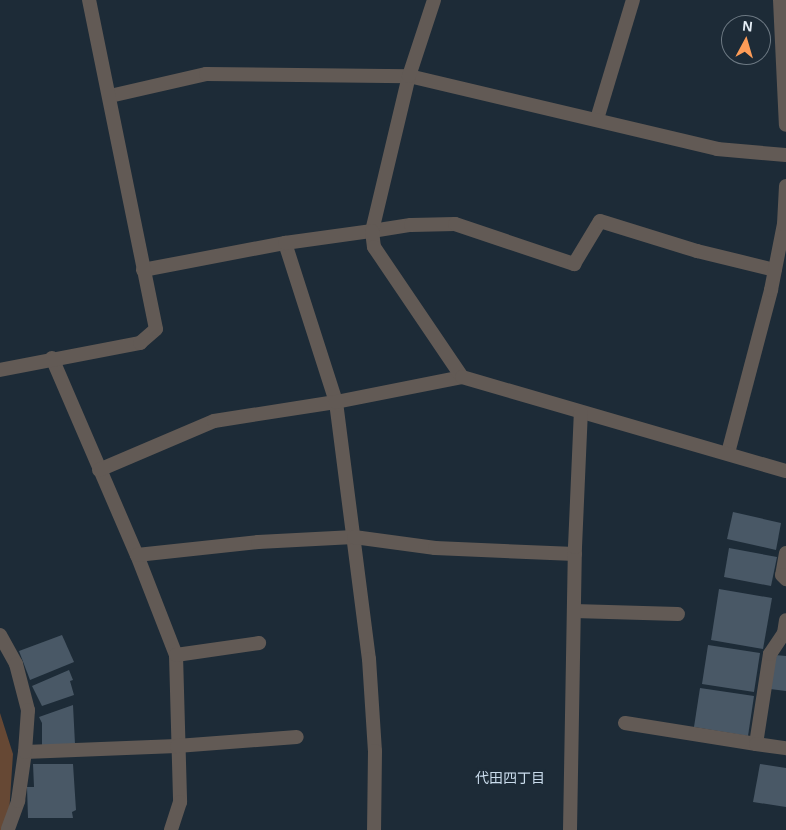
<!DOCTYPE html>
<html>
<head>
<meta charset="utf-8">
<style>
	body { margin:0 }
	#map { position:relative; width:786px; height:830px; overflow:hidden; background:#1d2b37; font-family:Helvetica,"Noto Sans JP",sans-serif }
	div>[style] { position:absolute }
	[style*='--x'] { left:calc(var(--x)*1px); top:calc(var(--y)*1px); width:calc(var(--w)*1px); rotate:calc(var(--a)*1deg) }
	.green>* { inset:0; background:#664834 }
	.building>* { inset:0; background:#495866 }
	.service>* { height:14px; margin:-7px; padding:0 7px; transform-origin:7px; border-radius:7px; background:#625a55 }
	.minor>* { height:14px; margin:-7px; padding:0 7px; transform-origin:7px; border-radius:7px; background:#625a55 }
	span { translate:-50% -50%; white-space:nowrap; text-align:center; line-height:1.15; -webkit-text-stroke:5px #1d2b37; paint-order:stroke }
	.neighbourhood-label { font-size:14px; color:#cadcec }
	.north { position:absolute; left:721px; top:15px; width:50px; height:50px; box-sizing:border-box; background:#1d2b37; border:1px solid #6d7983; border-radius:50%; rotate:6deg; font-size:14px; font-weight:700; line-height:20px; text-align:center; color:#e5eef6 }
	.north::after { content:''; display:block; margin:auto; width:18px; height:22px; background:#fe9c57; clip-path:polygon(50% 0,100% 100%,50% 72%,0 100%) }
</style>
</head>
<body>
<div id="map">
	<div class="green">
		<i style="clip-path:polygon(0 713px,13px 754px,8px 829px,13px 830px,0 830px)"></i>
	</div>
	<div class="building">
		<i style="clip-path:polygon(733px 512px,781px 523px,776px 550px,727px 539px)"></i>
		<i style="clip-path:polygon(729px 548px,777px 557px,771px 586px,724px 577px)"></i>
		<i style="clip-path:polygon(719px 589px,772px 598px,763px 649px,711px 640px)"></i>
		<i style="clip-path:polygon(62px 635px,74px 662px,30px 680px,19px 651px)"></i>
		<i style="clip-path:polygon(708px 645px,760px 653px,754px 692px,702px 684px)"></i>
		<i style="clip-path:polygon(775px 655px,786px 656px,786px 691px,770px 689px)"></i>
		<i style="clip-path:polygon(69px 670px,73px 680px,70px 681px,74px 695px,42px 706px,32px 686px)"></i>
		<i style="clip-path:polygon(700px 688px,754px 696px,748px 736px,694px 727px)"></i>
		<i style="clip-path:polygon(73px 705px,75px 744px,42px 746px,42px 723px,39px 717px)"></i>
		<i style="clip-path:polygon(33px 764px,73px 764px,76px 810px,72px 812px,73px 818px,28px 818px,27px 787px,34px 787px)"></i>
		<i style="clip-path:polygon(760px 764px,786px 768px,786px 807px,753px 802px)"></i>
	</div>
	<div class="service">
		<i style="--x:597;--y:119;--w:124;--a:-73.2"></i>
		<i style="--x:372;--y:231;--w:39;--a:-9"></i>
		<i style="--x:411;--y:225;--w:44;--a:-1.3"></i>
		<i style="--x:455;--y:224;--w:126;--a:18.6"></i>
		<i style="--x:574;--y:264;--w:50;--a:-58.8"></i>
		<i style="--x:600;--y:221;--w:102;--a:17.2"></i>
		<i style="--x:697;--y:251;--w:80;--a:13.7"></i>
		<i style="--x:285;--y:243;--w:167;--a:72.2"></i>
		<i style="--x:336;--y:402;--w:259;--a:82.7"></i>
		<i style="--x:369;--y:659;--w:92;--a:86.3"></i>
		<i style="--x:375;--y:751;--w:79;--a:90.7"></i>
		<i style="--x:52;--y:358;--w:215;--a:66.7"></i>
		<i style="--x:137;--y:555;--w:107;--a:68.7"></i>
		<i style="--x:176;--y:655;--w:147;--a:88.4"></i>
		<i style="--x:180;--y:802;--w:29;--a:108"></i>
		<i style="--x:728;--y:453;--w:169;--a:-75.2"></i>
		<i style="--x:771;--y:290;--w:67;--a:-78.9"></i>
		<i style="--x:784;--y:224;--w:38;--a:-87"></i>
		<i style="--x:99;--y:470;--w:125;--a:-23.1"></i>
		<i style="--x:214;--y:421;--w:123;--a:-8.9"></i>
		<i style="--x:336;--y:402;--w:128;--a:-11.2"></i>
		<i style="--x:137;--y:555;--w:122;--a:-6.1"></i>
		<i style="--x:258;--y:542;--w:96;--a:-3"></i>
		<i style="--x:354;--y:537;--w:82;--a:7.7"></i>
		<i style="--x:435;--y:548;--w:140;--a:2.5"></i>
		<i style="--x:574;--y:611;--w:104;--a:1.7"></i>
		<i style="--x:176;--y:655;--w:84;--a:-8.2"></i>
		<i style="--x:625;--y:723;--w:133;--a:9.1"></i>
		<i style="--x:756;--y:744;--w:91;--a:-81.2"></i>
		<i style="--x:770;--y:654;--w:25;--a:-56"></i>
		<i style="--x:784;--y:633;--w:13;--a:-81"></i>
		<i style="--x:8;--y:829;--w:30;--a:-70"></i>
		<i style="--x:18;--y:801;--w:49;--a:-81.9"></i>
		<i style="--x:25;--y:752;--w:152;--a:-2.3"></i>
		<i style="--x:177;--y:746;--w:120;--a:-4.3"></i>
	</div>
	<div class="minor">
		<i style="--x:780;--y:0;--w:125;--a:87.3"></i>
		<i style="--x:110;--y:96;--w:98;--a:-12.9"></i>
		<i style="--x:206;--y:74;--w:203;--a:0.6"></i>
		<i style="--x:409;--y:76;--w:317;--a:13.3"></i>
		<i style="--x:717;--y:149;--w:69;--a:5"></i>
		<i style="--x:372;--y:231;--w:159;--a:-76.6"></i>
		<i style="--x:409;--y:76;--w:80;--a:-71.8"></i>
		<i style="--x:143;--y:270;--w:145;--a:-10.8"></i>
		<i style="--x:285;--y:243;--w:88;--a:-7.9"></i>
		<i style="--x:372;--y:231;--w:16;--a:83"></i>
		<i style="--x:374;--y:247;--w:157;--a:55.9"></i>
		<i style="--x:462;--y:377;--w:337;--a:16.2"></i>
		<i style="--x:0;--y:370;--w:143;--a:-10.9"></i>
		<i style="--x:140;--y:343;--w:21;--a:-41"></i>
		<i style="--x:156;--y:329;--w:336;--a:-101.5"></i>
		<i style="--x:786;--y:553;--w:22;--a:100"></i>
		<i style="--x:782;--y:575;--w:6;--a:45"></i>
		<i style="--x:0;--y:635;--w:33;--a:61"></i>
		<i style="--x:16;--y:664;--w:48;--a:75.4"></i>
		<i style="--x:28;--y:710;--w:42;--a:94.1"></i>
		<i style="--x:756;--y:744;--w:30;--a:8"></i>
		<i style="--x:570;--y:830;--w:283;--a:-89"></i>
		<i style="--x:575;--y:547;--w:135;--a:-87.5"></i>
	</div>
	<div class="neighbourhood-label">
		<span style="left:510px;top:778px">代田四丁目</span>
	</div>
	<div class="north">N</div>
</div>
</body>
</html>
